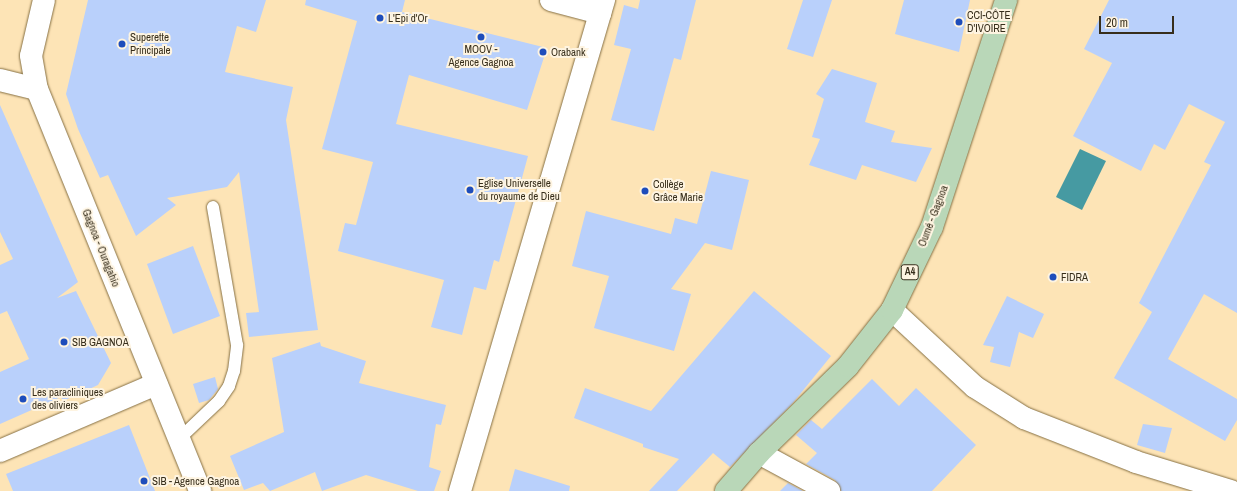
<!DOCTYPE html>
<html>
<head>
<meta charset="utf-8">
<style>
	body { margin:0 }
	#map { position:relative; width:1237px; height:491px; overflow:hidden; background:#fde4b6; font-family:"Archivo Narrow",sans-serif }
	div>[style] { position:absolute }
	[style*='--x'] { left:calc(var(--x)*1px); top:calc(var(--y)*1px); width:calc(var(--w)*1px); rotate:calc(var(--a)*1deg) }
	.water>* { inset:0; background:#469aa2 }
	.building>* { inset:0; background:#b9d0fb }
	.roads { filter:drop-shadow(0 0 1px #867044) drop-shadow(0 0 1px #867044) }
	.service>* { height:12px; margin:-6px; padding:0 6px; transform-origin:6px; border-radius:6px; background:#fff }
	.minor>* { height:22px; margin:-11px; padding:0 11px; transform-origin:11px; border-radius:11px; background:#fff }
	.tertiary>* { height:22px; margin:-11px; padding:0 11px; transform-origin:11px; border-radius:11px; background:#fff }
	.secondary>* { height:22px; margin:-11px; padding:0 11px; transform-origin:11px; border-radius:11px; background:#fff }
	.primary>* { height:22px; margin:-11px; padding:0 11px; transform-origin:11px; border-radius:11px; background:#b9d7b8 }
	.dots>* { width:11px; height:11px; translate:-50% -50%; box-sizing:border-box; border:2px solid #fef4e1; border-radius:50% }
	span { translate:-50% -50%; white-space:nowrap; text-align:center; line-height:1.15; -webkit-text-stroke:4px #fef4e1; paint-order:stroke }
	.shield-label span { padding:1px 3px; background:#fef4e1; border:1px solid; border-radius:3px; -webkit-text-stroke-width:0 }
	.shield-label { font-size:10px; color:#372e1b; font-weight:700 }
	.poi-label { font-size:11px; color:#372e1b }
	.left { translate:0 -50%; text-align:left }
	.street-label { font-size:11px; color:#372e1b }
	.scale { position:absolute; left:1099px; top:16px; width:75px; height:18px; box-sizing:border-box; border:2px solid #372e1b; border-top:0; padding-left:5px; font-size:12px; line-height:14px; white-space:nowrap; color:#372e1b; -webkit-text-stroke:3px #fef4e1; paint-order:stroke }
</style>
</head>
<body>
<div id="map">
	<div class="water">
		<i style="clip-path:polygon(1080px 149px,1106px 161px,1082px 210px,1056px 197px)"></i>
	</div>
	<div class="building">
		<i style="clip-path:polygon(88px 0,266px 0,256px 32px,237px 26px,225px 72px,293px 87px,286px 120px,318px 330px,249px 337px,246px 313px,259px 312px,239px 172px,227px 187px,167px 198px,176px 205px,136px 236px,108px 175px,100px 178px,78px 129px,66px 94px)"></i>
		<i style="clip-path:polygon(306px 0,405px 0,402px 12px,547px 48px,527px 110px,409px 75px,396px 124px,528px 156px,499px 262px,494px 260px,486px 290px,474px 287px,462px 335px,431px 327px,444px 280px,338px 251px,345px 223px,356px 225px,373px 162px,322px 149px,357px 21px,305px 5px)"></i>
		<i style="clip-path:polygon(640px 0,696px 0,681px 60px,674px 58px,654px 131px,611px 120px,631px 49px,614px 45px,624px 5px,638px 9px)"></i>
		<i style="clip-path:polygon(803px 0,832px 0,813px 57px,787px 49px)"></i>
		<i style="clip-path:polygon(904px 0,970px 0,959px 52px,895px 34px)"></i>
		<i style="clip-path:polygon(1109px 0,1237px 0,1237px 313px,1204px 294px,1168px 359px,1237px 399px,1237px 420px,1225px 441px,1114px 378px,1152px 312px,1139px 303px,1211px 165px,1204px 162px,1225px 122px,1189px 104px,1165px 150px,1154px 144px,1141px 171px,1073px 136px,1112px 63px,1084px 49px)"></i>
		<i style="clip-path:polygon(832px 69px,877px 83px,865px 122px,895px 131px,891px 142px,932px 148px,916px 182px,862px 165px,856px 180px,809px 165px,820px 139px,812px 137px,824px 99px,816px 94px)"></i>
		<i style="clip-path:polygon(0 105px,78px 282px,57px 298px,76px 291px,111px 363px,98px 385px,63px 401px,61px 397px,0 424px,0 372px,29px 359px,7px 311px,0 314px,0 265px,13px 259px,0 232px)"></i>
		<i style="clip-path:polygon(711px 171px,749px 180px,732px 250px,705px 243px,671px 289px,691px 294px,674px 351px,594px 328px,609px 276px,572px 266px,586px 211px,671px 234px,675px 218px,697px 224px)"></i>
		<i style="clip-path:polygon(193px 246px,220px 316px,173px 334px,147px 264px)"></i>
		<i style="clip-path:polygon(754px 291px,831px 356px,792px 404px,730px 467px,713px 453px,677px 491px,649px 491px,679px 459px,643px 447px,643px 444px,574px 418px,585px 388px,651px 411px)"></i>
		<i style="clip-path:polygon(1007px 296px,1044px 314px,1033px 338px,1019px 332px,1010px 367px,990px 362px,994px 347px,983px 345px)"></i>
		<i style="clip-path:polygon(320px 342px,321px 346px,366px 361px,359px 383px,446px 405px,441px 425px,436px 424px,429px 467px,441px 471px,434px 491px,418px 491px,366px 475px,322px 491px,315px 472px,270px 491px,263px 483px,244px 490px,230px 456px,284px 432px,272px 358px)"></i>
		<i style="clip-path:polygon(215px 377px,218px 389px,209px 400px,199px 403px,193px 384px)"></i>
		<i style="clip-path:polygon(872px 379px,899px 406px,916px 388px,976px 445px,932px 491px,841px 491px,835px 480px,806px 464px,817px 453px,796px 435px,811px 420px,822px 429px)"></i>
		<i style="clip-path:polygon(1143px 424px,1172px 428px,1165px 453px,1137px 445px)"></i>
		<i style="clip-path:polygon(129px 425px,155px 491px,13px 491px,6px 474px)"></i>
		<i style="clip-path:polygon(515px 469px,570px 486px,569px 491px,509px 491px)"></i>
		<i style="clip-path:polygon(788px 483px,803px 491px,780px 491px)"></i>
	</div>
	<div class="roads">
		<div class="service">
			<i style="--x:179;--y:439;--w:55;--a:-43.5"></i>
			<i style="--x:219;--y:401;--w:18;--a:-56"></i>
			<i style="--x:229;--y:386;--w:16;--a:-72"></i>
			<i style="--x:234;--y:371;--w:26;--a:-83"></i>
			<i style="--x:237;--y:345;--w:140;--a:-99.9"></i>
		</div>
		<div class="minor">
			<i style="--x:551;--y:0;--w:51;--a:14.9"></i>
			<i style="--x:892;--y:310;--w:113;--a:42.9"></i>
			<i style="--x:975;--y:387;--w:58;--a:32.3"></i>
			<i style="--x:1024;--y:418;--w:120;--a:21.4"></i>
			<i style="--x:1136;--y:462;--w:99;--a:17"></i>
			<i style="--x:0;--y:451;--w:170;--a:-23.2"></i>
			<i style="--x:759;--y:453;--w:80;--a:28.5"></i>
			<i style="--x:460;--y:491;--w:512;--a:-73.65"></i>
		</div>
		<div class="tertiary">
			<i style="--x:0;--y:80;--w:38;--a:14"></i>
		</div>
		<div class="secondary">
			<i style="--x:44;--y:0;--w:57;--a:103.1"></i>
			<i style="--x:31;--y:56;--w:34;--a:80"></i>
			<i style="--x:37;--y:89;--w:434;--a:67.9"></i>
		</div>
		<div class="primary">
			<i style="--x:726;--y:491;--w:50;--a:-49"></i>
			<i style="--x:759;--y:453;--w:124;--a:-44.3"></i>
			<i style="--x:848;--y:366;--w:71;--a:-51.8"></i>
			<i style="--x:892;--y:310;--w:92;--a:-64.3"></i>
			<i style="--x:932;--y:227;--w:239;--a:-71.9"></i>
		</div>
	</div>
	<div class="dots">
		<i style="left:380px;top:18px;background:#1e4dbb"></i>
		<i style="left:959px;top:22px;background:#1e4dbb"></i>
		<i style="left:481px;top:37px;background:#1e4dbb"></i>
		<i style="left:122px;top:44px;background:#1e4dbb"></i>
		<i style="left:543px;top:52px;background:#1e4dbb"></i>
		<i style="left:470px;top:190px;background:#1e4dbb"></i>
		<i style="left:645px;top:191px;background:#1e4dbb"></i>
		<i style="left:1053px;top:277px;background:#1e4dbb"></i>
		<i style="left:64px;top:342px;background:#1e4dbb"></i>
		<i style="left:23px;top:399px;background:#1e4dbb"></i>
		<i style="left:144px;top:481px;background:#1e4dbb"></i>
	</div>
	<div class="shield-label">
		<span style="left:910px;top:272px">A4</span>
	</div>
	<div class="poi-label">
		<span class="left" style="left:967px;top:22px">CCI-CÔTE<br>D'IVOIRE</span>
		<span class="left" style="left:388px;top:18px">L'Epi d'Or</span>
		<span class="left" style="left:130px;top:44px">Superette<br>Principale</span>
		<span style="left:481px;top:56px">MOOV -<br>Agence Gagnoa</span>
		<span class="left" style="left:551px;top:52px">Orabank</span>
		<span class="left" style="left:478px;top:190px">Eglise Universelle<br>du royaume de Dieu</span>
		<span class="left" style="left:653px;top:191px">Collège<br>Grâce Marie</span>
		<span class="left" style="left:1061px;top:277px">FIDRA</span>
		<span class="left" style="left:72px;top:342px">SIB GAGNOA</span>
		<span class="left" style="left:32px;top:399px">Les paracliniques<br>des oliviers</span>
		<span class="left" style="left:152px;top:481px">SIB - Agence Gagnoa</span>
	</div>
	<div class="street-label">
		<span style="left:933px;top:216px;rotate:-69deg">Oumé - Gagnoa</span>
		<span style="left:101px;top:248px;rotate:68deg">Gagnoa - Ouragahio</span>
	</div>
	<div class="scale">20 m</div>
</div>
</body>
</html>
